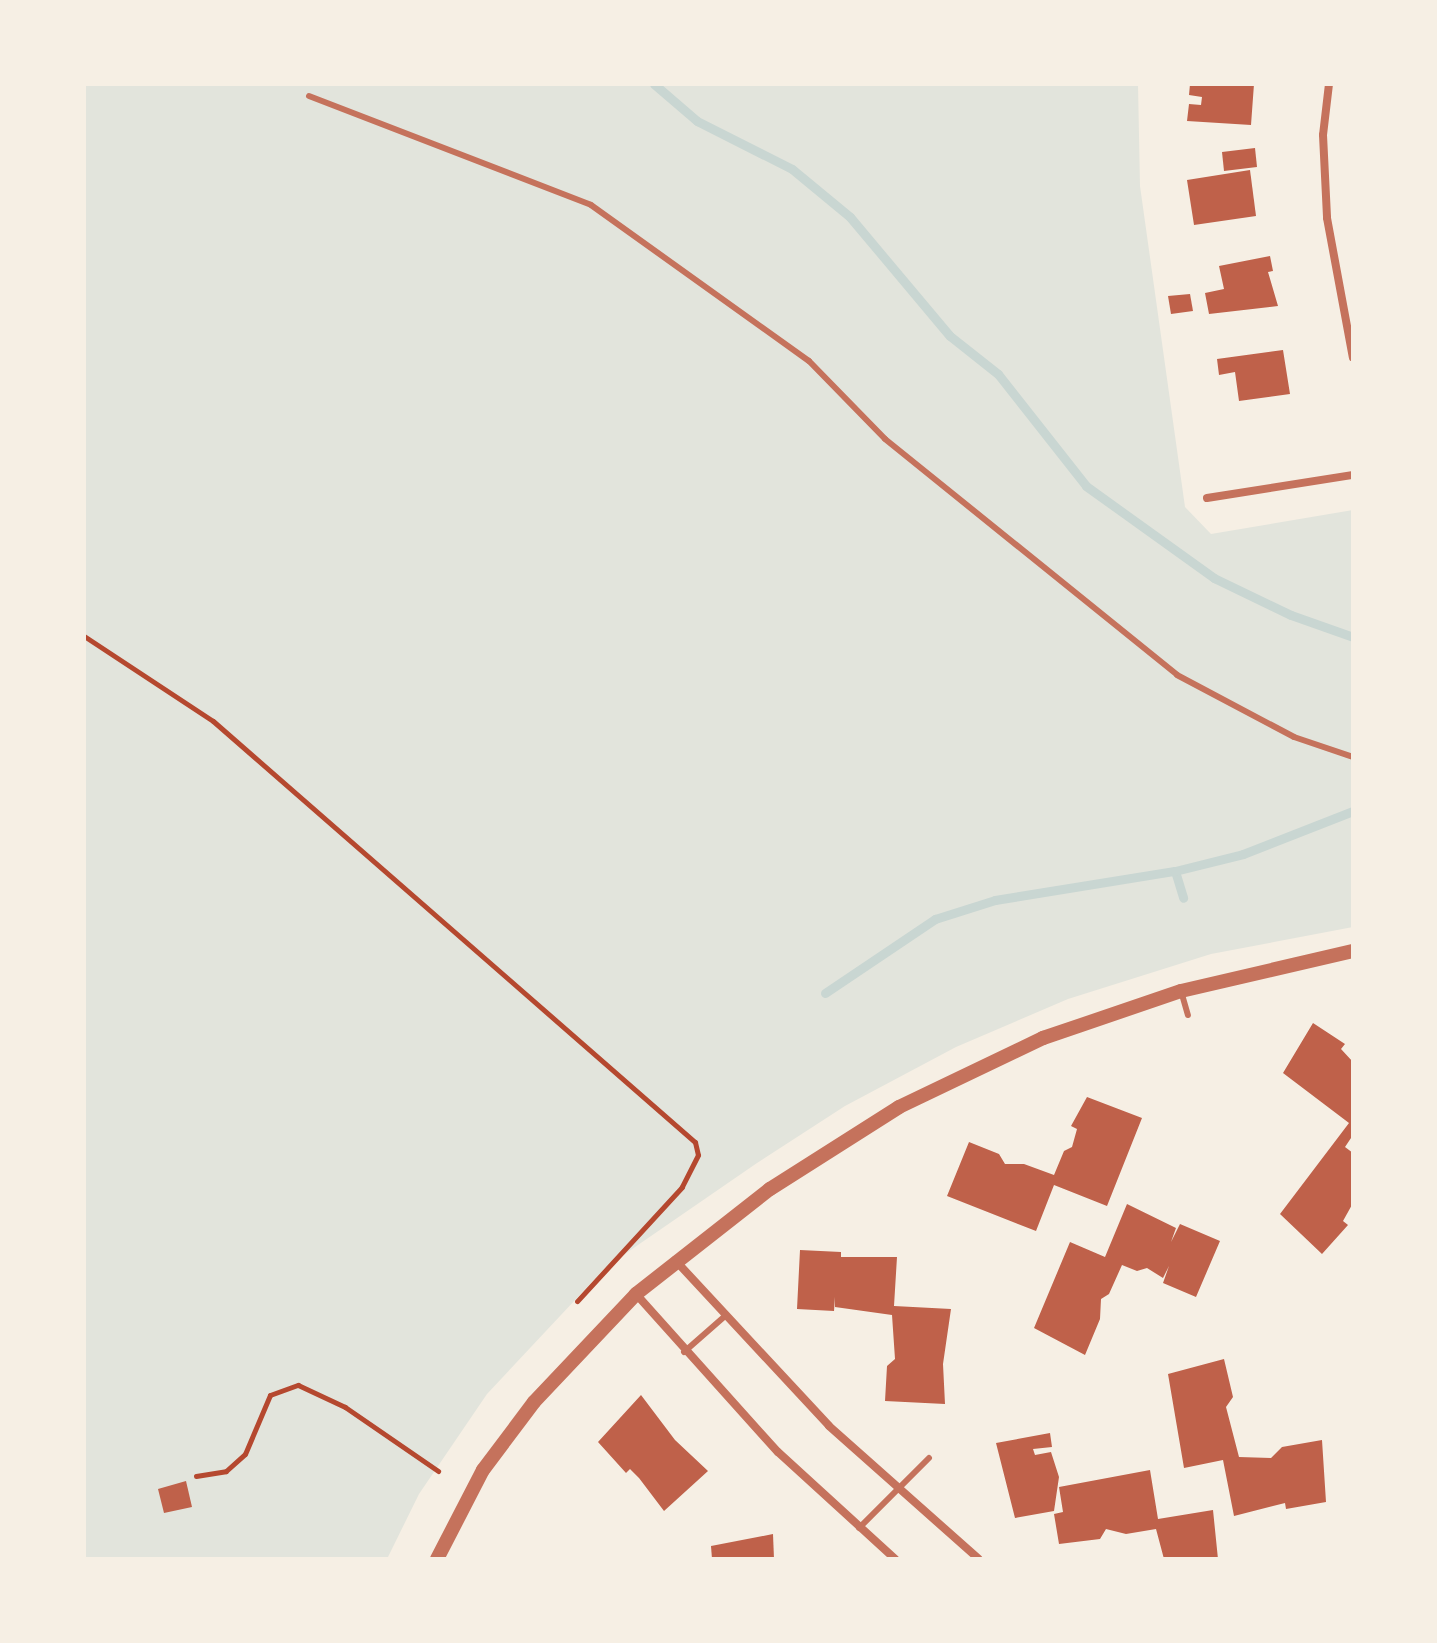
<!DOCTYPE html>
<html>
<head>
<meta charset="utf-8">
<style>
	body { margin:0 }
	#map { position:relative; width:1437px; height:1643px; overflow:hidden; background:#f6efe4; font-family:"Golos Text",sans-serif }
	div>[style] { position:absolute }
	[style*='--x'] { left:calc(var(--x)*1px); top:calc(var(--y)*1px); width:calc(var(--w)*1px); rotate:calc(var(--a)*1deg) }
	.green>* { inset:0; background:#e2e4dc }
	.stream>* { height:9px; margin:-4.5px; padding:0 4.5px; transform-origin:4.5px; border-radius:4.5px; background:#c9d6d2 }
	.building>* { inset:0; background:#bf614a }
	.path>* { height:5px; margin:-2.5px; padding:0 2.5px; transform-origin:2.5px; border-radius:2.5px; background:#b5482f }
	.service>* { height:6px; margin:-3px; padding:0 3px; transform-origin:3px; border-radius:3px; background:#c5725c }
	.minor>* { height:8px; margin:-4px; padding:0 4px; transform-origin:4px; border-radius:4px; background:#c5725c }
	.tertiary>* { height:14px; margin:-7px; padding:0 7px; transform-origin:7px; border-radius:7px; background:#c5725c }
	span { translate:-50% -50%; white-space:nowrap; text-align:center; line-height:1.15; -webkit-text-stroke:8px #f6efe4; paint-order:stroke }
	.frame { position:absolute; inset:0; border:86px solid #f6efe4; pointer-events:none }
</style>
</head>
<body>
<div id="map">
	<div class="green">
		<i style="clip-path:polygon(84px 84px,1138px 84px,1140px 186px,1185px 507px,1211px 534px,1353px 510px,1353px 927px,1211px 954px,1068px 999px,956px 1047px,845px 1106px,757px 1163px,606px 1267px,487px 1394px,419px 1494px,387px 1559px,84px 1559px)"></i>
	</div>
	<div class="stream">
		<i style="--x:654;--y:84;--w:57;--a:40.7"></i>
		<i style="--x:697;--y:121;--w:106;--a:26.8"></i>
		<i style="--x:792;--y:169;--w:75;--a:39.6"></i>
		<i style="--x:850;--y:217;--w:155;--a:50"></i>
		<i style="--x:950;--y:336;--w:61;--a:38.4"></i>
		<i style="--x:998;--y:374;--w:142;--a:51.8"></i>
		<i style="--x:1086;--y:486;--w:158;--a:35.7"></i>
		<i style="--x:1214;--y:578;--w:85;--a:25.7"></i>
		<i style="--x:1291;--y:615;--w:66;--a:19.5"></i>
		<i style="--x:1175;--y:871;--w:28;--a:73"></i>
		<i style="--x:825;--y:993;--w:133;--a:-33.9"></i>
		<i style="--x:935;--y:919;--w:63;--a:-17.6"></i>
		<i style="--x:995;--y:900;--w:182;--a:-9.2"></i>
		<i style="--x:1175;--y:871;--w:70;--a:-14"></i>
		<i style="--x:1243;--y:854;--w:118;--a:-21.4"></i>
	</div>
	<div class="building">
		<i style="clip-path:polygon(1190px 84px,1254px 84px,1251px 125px,1187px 121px,1189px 104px,1201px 105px,1202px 97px,1189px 95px)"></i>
		<i style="clip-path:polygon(1255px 148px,1257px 167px,1224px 171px,1222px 152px)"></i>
		<i style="clip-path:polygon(1250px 170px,1256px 216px,1194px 225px,1187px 180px)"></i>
		<i style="clip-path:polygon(1270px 256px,1273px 271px,1268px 272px,1278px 306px,1209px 314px,1205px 293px,1224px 289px,1219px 266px)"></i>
		<i style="clip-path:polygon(1190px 294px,1193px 311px,1171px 314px,1168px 296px)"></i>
		<i style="clip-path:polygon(1283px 350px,1290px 394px,1239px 401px,1235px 372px,1219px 375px,1217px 359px)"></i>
		<i style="clip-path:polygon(1313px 1023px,1345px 1044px,1341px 1049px,1353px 1062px,1353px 1135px,1345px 1147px,1353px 1153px,1353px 1203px,1343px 1221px,1348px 1225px,1322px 1254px,1280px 1214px,1349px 1123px,1283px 1073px)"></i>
		<i style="clip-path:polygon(1087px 1097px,1142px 1118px,1107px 1206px,1054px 1185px,1036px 1231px,947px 1196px,969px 1142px,999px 1154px,1005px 1164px,1024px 1164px,1054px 1175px,1064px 1151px,1072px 1147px,1077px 1129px,1071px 1126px)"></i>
		<i style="clip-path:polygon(1127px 1204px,1176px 1228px,1171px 1242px,1180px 1224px,1220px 1241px,1196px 1297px,1163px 1283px,1169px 1266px,1163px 1278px,1147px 1268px,1137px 1271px,1122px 1265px,1109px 1294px,1101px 1299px,1100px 1319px,1085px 1355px,1034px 1328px,1070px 1242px,1105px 1257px)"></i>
		<i style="clip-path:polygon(800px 1250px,841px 1252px,841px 1257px,897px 1257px,894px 1306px,951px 1309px,943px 1364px,945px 1404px,885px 1401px,887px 1366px,895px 1359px,892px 1315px,835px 1307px,835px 1297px,834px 1311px,797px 1309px)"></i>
		<i style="clip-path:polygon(1224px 1359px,1233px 1397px,1226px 1407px,1239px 1457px,1271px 1458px,1282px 1447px,1322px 1440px,1326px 1502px,1286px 1509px,1285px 1503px,1234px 1516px,1223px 1460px,1184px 1468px,1168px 1374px)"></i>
		<i style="clip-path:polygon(641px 1395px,675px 1440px,708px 1471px,664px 1511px,639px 1478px,630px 1469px,626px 1473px,598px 1442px)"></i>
		<i style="clip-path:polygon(1050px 1433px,1052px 1447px,1033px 1449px,1035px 1455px,1051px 1452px,1059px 1477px,1054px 1511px,1015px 1518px,996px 1443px)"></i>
		<i style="clip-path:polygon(1150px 1470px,1158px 1519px,1213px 1510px,1218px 1559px,1164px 1559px,1156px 1529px,1126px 1534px,1106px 1529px,1100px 1539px,1059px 1544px,1054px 1514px,1063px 1512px,1059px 1487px)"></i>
		<i style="clip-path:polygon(186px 1481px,192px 1507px,164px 1513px,158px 1489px)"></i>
		<i style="clip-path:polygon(773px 1534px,774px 1559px,712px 1559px,711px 1546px)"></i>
	</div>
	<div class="path">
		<i style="--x:84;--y:636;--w:154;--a:33.4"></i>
		<i style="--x:213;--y:721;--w:640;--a:41.14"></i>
		<i style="--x:695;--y:1142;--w:13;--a:77"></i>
		<i style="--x:698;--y:1155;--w:36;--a:117"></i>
		<i style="--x:682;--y:1187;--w:155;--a:132.6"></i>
		<i style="--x:196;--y:1476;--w:30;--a:-9"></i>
		<i style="--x:226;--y:1471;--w:25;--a:-42"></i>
		<i style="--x:245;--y:1454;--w:64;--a:-67"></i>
		<i style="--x:270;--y:1395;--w:30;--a:-20"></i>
		<i style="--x:298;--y:1385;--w:52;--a:25.1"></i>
		<i style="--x:345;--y:1407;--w:113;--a:34.5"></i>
	</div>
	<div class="service">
		<i style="--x:309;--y:96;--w:302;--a:21.1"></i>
		<i style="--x:591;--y:205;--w:268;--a:35.6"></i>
		<i style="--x:809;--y:361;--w:109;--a:45.7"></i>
		<i style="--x:885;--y:439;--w:375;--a:38.9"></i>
		<i style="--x:1177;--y:675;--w:132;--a:27.9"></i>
		<i style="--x:1294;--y:737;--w:62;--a:18.7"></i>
		<i style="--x:1181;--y:991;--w:25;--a:74"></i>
		<i style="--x:684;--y:1352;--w:55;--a:-41.3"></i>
		<i style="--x:859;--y:1528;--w:99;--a:-45"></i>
	</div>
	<div class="minor">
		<i style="--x:1329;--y:84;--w:51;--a:96.7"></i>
		<i style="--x:1323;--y:135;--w:83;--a:87.2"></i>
		<i style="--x:1327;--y:218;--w:142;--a:79.5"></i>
		<i style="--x:1207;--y:498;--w:148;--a:-9"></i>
		<i style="--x:675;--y:1260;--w:226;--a:47.1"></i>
		<i style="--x:829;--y:1426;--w:200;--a:41.6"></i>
		<i style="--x:636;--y:1294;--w:212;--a:48.1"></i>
		<i style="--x:778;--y:1452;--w:159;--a:42.4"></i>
	</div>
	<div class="tertiary">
		<i style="--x:437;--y:1559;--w:100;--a:-62.7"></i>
		<i style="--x:483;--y:1470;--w:85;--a:-53.1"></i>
		<i style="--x:534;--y:1402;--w:149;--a:-46.6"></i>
		<i style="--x:636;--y:1294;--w:170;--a:-38.1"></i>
		<i style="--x:770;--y:1189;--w:153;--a:-32.4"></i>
		<i style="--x:899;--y:1107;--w:160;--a:-25.6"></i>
		<i style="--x:1043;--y:1038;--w:146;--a:-18.8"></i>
		<i style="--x:1181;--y:991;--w:177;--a:-13.1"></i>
	</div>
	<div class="frame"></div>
</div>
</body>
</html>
